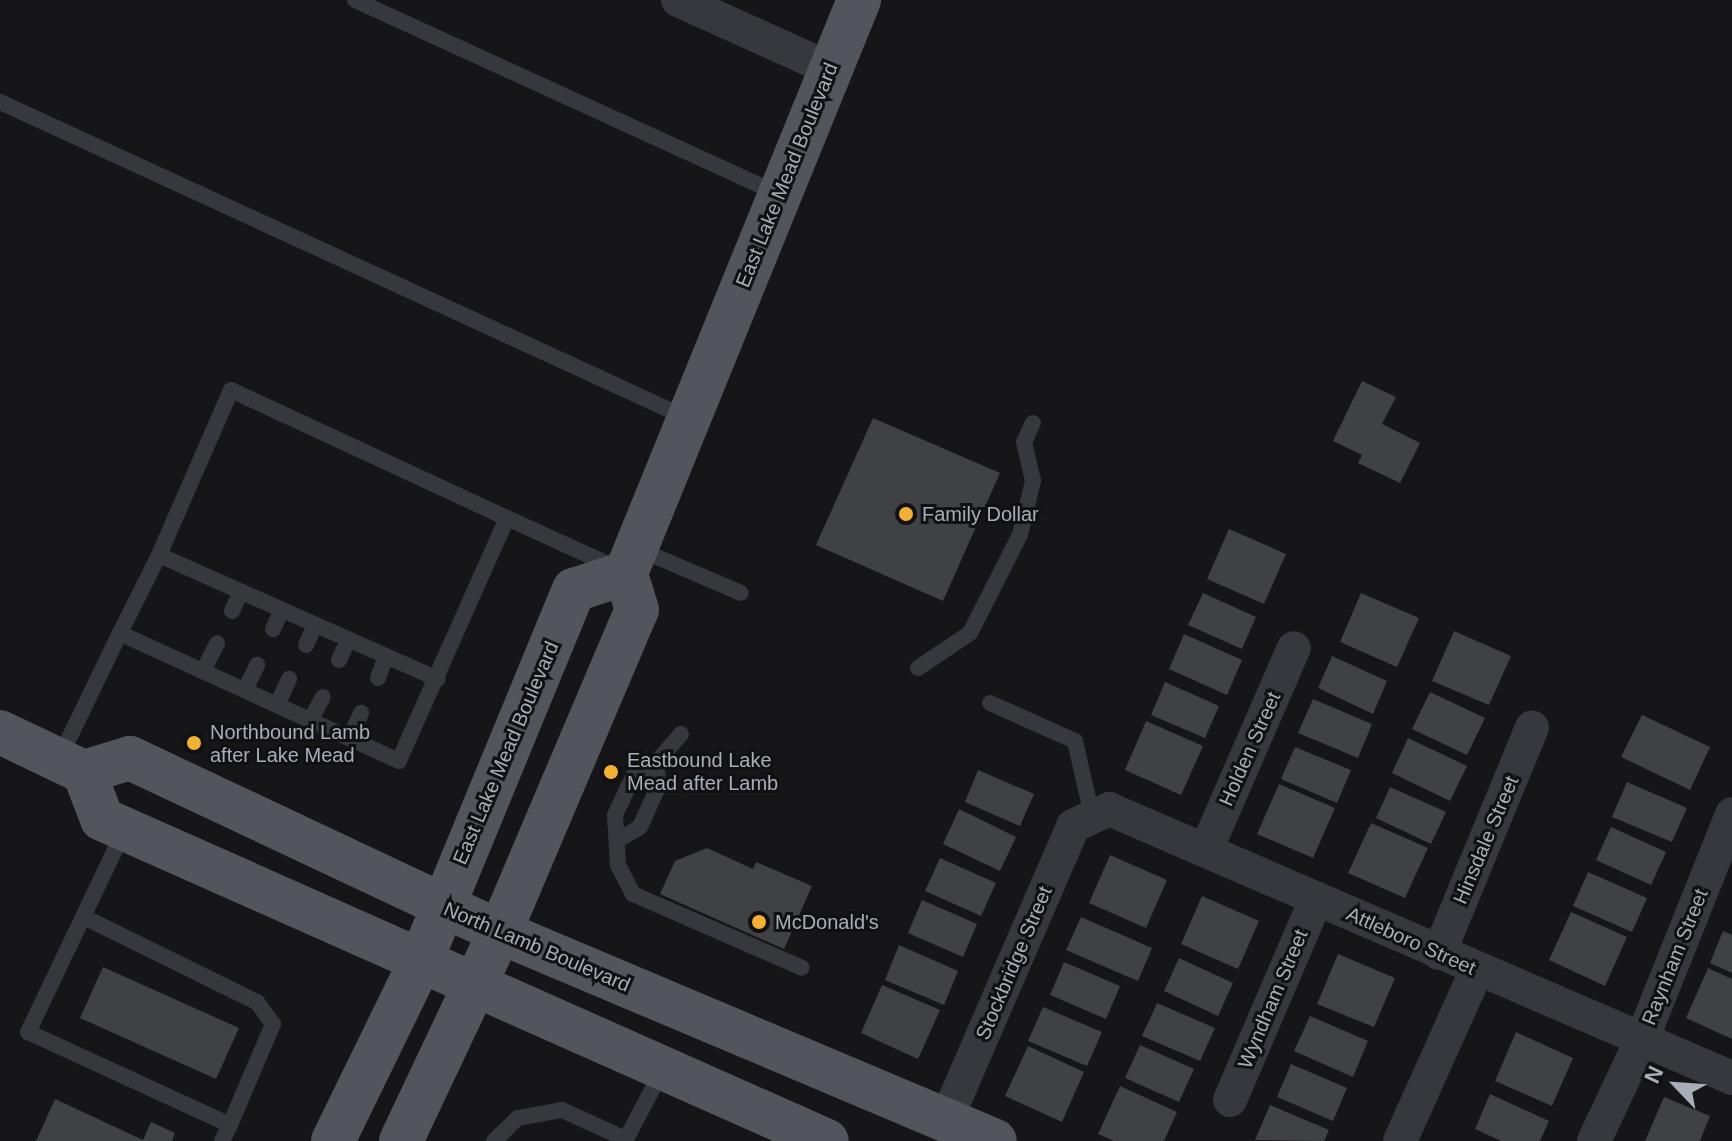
<!DOCTYPE html>
<html>
<head>
<meta charset="utf-8">
<style>
	body { margin:0 }
	#map { position:relative; width:1732px; height:1141px; overflow:hidden; background:#161618; font-family:Helvetica,sans-serif }
	div>[style] { position:absolute }
	[style*='--x'] { left:calc(var(--x)*1px); top:calc(var(--y)*1px); width:calc(var(--w)*1px); rotate:calc(var(--a)*1deg) }
	.building>* { inset:0; background:#404145 }
	.service>* { height:16px; margin:-8px; padding:0 8px; transform-origin:8px; border-radius:8px; background:#37383d }
	.minor>* { height:34px; margin:-17px; padding:0 17px; transform-origin:17px; border-radius:17px; background:#37383d }
	.primary>* { height:44px; margin:-22px; padding:0 22px; transform-origin:22px; border-radius:22px; background:#53555c }
	.dots>* { width:22px; height:22px; translate:-50% -50%; box-sizing:border-box; border:4px solid #111113; border-radius:50% }
	span { translate:-50% -50%; white-space:nowrap; text-align:center; line-height:1.15; -webkit-text-stroke:6px #111113; paint-order:stroke }
	.street-label { font-size:20px; color:#a8adb8 }
	.poi-label { font-size:20px; color:#a8adb8 }
	.left { translate:0 -50%; text-align:left }
	.north { position:absolute; left:1636px; top:1045px; width:80px; height:80px; -webkit-text-stroke:6px #111113; paint-order:stroke; rotate:295deg; font-size:22px; font-weight:700; line-height:32px; text-align:center; color:#a8adb8 }
	.north::after { content:''; display:block; margin:auto; width:28px; height:36px; background:#a8adb8; clip-path:polygon(50% 0,100% 100%,50% 72%,0 100%) }
</style>
</head>
<body>
<div id="map">
	<div class="building">
		<i style="clip-path:polygon(1362px 381px,1396px 397px,1382px 424px,1420px 443px,1400px 483px,1358px 463px,1362px 455px,1333px 441px)"></i>
		<i style="clip-path:polygon(873px 418px,1000px 473px,943px 601px,816px 545px)"></i>
		<i style="clip-path:polygon(1229px 529px,1286px 554px,1264px 604px,1207px 579px)"></i>
		<i style="clip-path:polygon(1203px 593px,1256px 617px,1242px 649px,1188px 625px)"></i>
		<i style="clip-path:polygon(1361px 593px,1419px 618px,1397px 667px,1340px 642px)"></i>
		<i style="clip-path:polygon(1454px 631px,1511px 656px,1489px 705px,1432px 681px)"></i>
		<i style="clip-path:polygon(1184px 634px,1242px 660px,1227px 695px,1169px 669px)"></i>
		<i style="clip-path:polygon(1332px 656px,1387px 681px,1373px 714px,1318px 688px)"></i>
		<i style="clip-path:polygon(1165px 682px,1219px 706px,1205px 738px,1151px 715px)"></i>
		<i style="clip-path:polygon(1430px 692px,1485px 718px,1467px 755px,1412px 729px)"></i>
		<i style="clip-path:polygon(1313px 699px,1372px 724px,1358px 758px,1298px 733px)"></i>
		<i style="clip-path:polygon(1642px 715px,1710px 747px,1690px 790px,1621px 757px)"></i>
		<i style="clip-path:polygon(1146px 721px,1203px 746px,1181px 795px,1125px 770px)"></i>
		<i style="clip-path:polygon(1408px 738px,1467px 766px,1450px 801px,1392px 773px)"></i>
		<i style="clip-path:polygon(1295px 747px,1351px 770px,1337px 803px,1281px 779px)"></i>
		<i style="clip-path:polygon(978px 770px,1034px 794px,1020px 826px,965px 802px)"></i>
		<i style="clip-path:polygon(1627px 782px,1687px 808px,1672px 842px,1612px 817px)"></i>
		<i style="clip-path:polygon(1279px 784px,1335px 808px,1313px 858px,1257px 834px)"></i>
		<i style="clip-path:polygon(1390px 787px,1446px 812px,1431px 844px,1376px 818px)"></i>
		<i style="clip-path:polygon(959px 809px,1016px 837px,1000px 871px,943px 844px)"></i>
		<i style="clip-path:polygon(1371px 823px,1428px 848px,1405px 898px,1348px 873px)"></i>
		<i style="clip-path:polygon(1611px 827px,1666px 852px,1651px 885px,1596px 860px)"></i>
		<i style="clip-path:polygon(707px 848px,753px 869px,756px 862px,812px 886px,784px 949px,660px 894px,675px 861px)"></i>
		<i style="clip-path:polygon(1110px 855px,1167px 880px,1146px 928px,1089px 903px)"></i>
		<i style="clip-path:polygon(940px 858px,996px 883px,981px 916px,925px 891px)"></i>
		<i style="clip-path:polygon(1588px 872px,1647px 898px,1632px 932px,1573px 906px)"></i>
		<i style="clip-path:polygon(1202px 896px,1259px 921px,1238px 969px,1181px 944px)"></i>
		<i style="clip-path:polygon(922px 900px,977px 924px,963px 957px,908px 933px)"></i>
		<i style="clip-path:polygon(1571px 912px,1627px 937px,1605px 986px,1549px 960px)"></i>
		<i style="clip-path:polygon(1081px 917px,1152px 948px,1138px 981px,1066px 950px)"></i>
		<i style="clip-path:polygon(1723px 931px,1732px 935px,1732px 973px,1710px 963px)"></i>
		<i style="clip-path:polygon(899px 945px,958px 971px,944px 1005px,885px 980px)"></i>
		<i style="clip-path:polygon(1338px 954px,1395px 978px,1374px 1027px,1317px 1004px)"></i>
		<i style="clip-path:polygon(1179px 958px,1233px 983px,1218px 1016px,1164px 991px)"></i>
		<i style="clip-path:polygon(1064px 962px,1120px 986px,1106px 1019px,1050px 995px)"></i>
		<i style="clip-path:polygon(103px 967px,239px 1028px,216px 1079px,80px 1018px)"></i>
		<i style="clip-path:polygon(1708px 968px,1732px 979px,1732px 1039px,1686px 1018px)"></i>
		<i style="clip-path:polygon(882px 985px,940px 1010px,918px 1059px,861px 1033px)"></i>
		<i style="clip-path:polygon(1157px 1003px,1215px 1028px,1200px 1061px,1142px 1036px)"></i>
		<i style="clip-path:polygon(1043px 1007px,1102px 1032px,1087px 1066px,1028px 1041px)"></i>
		<i style="clip-path:polygon(1310px 1016px,1368px 1041px,1353px 1077px,1294px 1051px)"></i>
		<i style="clip-path:polygon(1516px 1032px,1573px 1058px,1552px 1106px,1495px 1081px)"></i>
		<i style="clip-path:polygon(1140px 1045px,1194px 1069px,1179px 1102px,1125px 1078px)"></i>
		<i style="clip-path:polygon(1028px 1046px,1084px 1072px,1062px 1122px,1005px 1096px)"></i>
		<i style="clip-path:polygon(1291px 1064px,1347px 1088px,1333px 1121px,1277px 1097px)"></i>
		<i style="clip-path:polygon(1120px 1086px,1177px 1112px,1164px 1141px,1114px 1141px,1098px 1134px)"></i>
		<i style="clip-path:polygon(1490px 1094px,1549px 1121px,1540px 1141px,1501px 1141px,1475px 1129px)"></i>
		<i style="clip-path:polygon(1664px 1097px,1710px 1116px,1700px 1141px,1645px 1141px)"></i>
		<i style="clip-path:polygon(55px 1099px,143px 1140px,151px 1122px,175px 1133px,172px 1141px,36px 1141px)"></i>
		<i style="clip-path:polygon(1270px 1105px,1329px 1130px,1324px 1141px,1255px 1140px)"></i>
	</div>
	<div class="service">
		<i style="--x:355;--y:0;--w:466;--a:24.6"></i>
		<i style="--x:0;--y:102;--w:756;--a:24.7"></i>
		<i style="--x:507;--y:518;--w:118;--a:24.6"></i>
		<i style="--x:636;--y:548;--w:114;--a:23.2"></i>
		<i style="--x:159;--y:555;--w:305;--a:24"></i>
		<i style="--x:232;--y:611;--w:21;--a:-65"></i>
		<i style="--x:273;--y:629;--w:21;--a:-65"></i>
		<i style="--x:306;--y:645;--w:22;--a:-66"></i>
		<i style="--x:339;--y:660;--w:23;--a:-65"></i>
		<i style="--x:918;--y:668;--w:63;--a:-33.9"></i>
		<i style="--x:970;--y:633;--w:110;--a:-63"></i>
		<i style="--x:1020;--y:535;--w:56;--a:-76.5"></i>
		<i style="--x:1033;--y:481;--w:40;--a:-103"></i>
		<i style="--x:1024;--y:442;--w:21;--a:-65"></i>
		<i style="--x:203;--y:671;--w:31;--a:-63"></i>
		<i style="--x:378;--y:678;--w:23;--a:-70"></i>
		<i style="--x:245;--y:690;--w:28;--a:-64"></i>
		<i style="--x:990;--y:703;--w:93;--a:24.1"></i>
		<i style="--x:1075;--y:741;--w:77;--a:77.2"></i>
		<i style="--x:277;--y:705;--w:29;--a:-65"></i>
		<i style="--x:310;--y:721;--w:27;--a:-62"></i>
		<i style="--x:681;--y:734;--w:37;--a:131"></i>
		<i style="--x:657;--y:762;--w:25;--a:153"></i>
		<i style="--x:635;--y:773;--w:47;--a:115.5"></i>
		<i style="--x:615;--y:815;--w:50;--a:86.6"></i>
		<i style="--x:618;--y:865;--w:33;--a:63"></i>
		<i style="--x:633;--y:894;--w:184;--a:23.6"></i>
		<i style="--x:349;--y:738;--w:28;--a:-64"></i>
		<i style="--x:59;--y:759;--w:140;--a:-64.2"></i>
		<i style="--x:120;--y:633;--w:87;--a:-63.4"></i>
		<i style="--x:159;--y:555;--w:180;--a:-66.4"></i>
		<i style="--x:231;--y:390;--w:304;--a:24.9"></i>
		<i style="--x:507;--y:518;--w:266;--a:114"></i>
		<i style="--x:399;--y:761;--w:307;--a:-155.4"></i>
		<i style="--x:124;--y:831;--w:223;--a:115.5"></i>
		<i style="--x:28;--y:1032;--w:222;--a:24.7"></i>
		<i style="--x:230;--y:1125;--w:18;--a:117"></i>
		<i style="--x:620;--y:839;--w:23;--a:-31"></i>
		<i style="--x:640;--y:827;--w:44;--a:-65.8"></i>
		<i style="--x:658;--y:787;--w:25;--a:-92"></i>
		<i style="--x:84;--y:917;--w:193;--a:26.2"></i>
		<i style="--x:257;--y:1002;--w:27;--a:54"></i>
		<i style="--x:273;--y:1024;--w:110;--a:113.1"></i>
		<i style="--x:494;--y:1141;--w:33;--a:-44"></i>
		<i style="--x:518;--y:1118;--w:45;--a:-10.3"></i>
		<i style="--x:562;--y:1110;--w:70;--a:24.4"></i>
		<i style="--x:626;--y:1139;--w:77;--a:-62.1"></i>
	</div>
	<div class="minor">
		<i style="--x:678;--y:0;--w:168;--a:24.3"></i>
		<i style="--x:1206;--y:850;--w:220;--a:-66.5"></i>
		<i style="--x:1439;--y:953;--w:244;--a:-67.6"></i>
		<i style="--x:1230;--y:1100;--w:219;--a:-66.8"></i>
		<i style="--x:946;--y:1120;--w:320;--a:-66.6"></i>
		<i style="--x:1073;--y:826;--w:40;--a:-25"></i>
		<i style="--x:1109;--y:809;--w:679;--a:23.35"></i>
		<i style="--x:1400;--y:1141;--w:188;--a:-65.8"></i>
		<i style="--x:1594;--y:1141;--w:115;--a:-64.8"></i>
		<i style="--x:1643;--y:1037;--w:240;--a:-68.2"></i>
	</div>
	<div class="primary">
		<i style="--x:0;--y:732;--w:93;--a:25.5"></i>
		<i style="--x:84;--y:772;--w:48;--a:-16.9"></i>
		<i style="--x:130;--y:758;--w:409;--a:25.2"></i>
		<i style="--x:500;--y:932;--w:537;--a:22.89"></i>
		<i style="--x:84;--y:772;--w:50;--a:69"></i>
		<i style="--x:102;--y:819;--w:793;--a:23.95"></i>
		<i style="--x:333;--y:1141;--w:198;--a:-64"></i>
		<i style="--x:420;--y:963;--w:404;--a:-67.6"></i>
		<i style="--x:574;--y:590;--w:55;--a:-18.1"></i>
		<i style="--x:401;--y:1141;--w:231;--a:-64.7"></i>
		<i style="--x:500;--y:932;--w:350;--a:-67"></i>
		<i style="--x:637;--y:610;--w:39;--a:-107"></i>
		<i style="--x:626;--y:573;--w:619;--a:-67.87"></i>
	</div>
	<div class="dots">
		<i style="left:906px;top:514px;background:#f2b134"></i>
		<i style="left:194px;top:743px;background:#f2b134"></i>
		<i style="left:611px;top:772px;background:#f2b134"></i>
		<i style="left:759px;top:922px;background:#f2b134"></i>
	</div>
	<div class="street-label">
		<span style="left:787px;top:175px;rotate:-68deg">East Lake Mead Boulevard</span>
		<span style="left:1250px;top:749px;rotate:-66deg">Holden Street</span>
		<span style="left:506px;top:753px;rotate:-67deg">East Lake Mead Boulevard</span>
		<span style="left:1486px;top:840px;rotate:-67deg">Hinsdale Street</span>
		<span style="left:1411px;top:941px;rotate:24deg">Attleboro Street</span>
		<span style="left:537px;top:947px;rotate:23deg">North Lamb Boulevard</span>
		<span style="left:1675px;top:957px;rotate:-68deg">Raynham Street</span>
		<span style="left:1014px;top:963px;rotate:-67deg">Stockbridge Street</span>
		<span style="left:1273px;top:999px;rotate:-67deg">Wyndham Street</span>
	</div>
	<div class="poi-label">
		<span class="left" style="left:922px;top:514px">Family Dollar</span>
		<span class="left" style="left:210px;top:744px">Northbound Lamb<br>after Lake Mead</span>
		<span class="left" style="left:627px;top:772px">Eastbound Lake<br>Mead after Lamb</span>
		<span class="left" style="left:775px;top:922px">McDonald's</span>
	</div>
	<div class="north">N</div>
</div>
</body>
</html>
